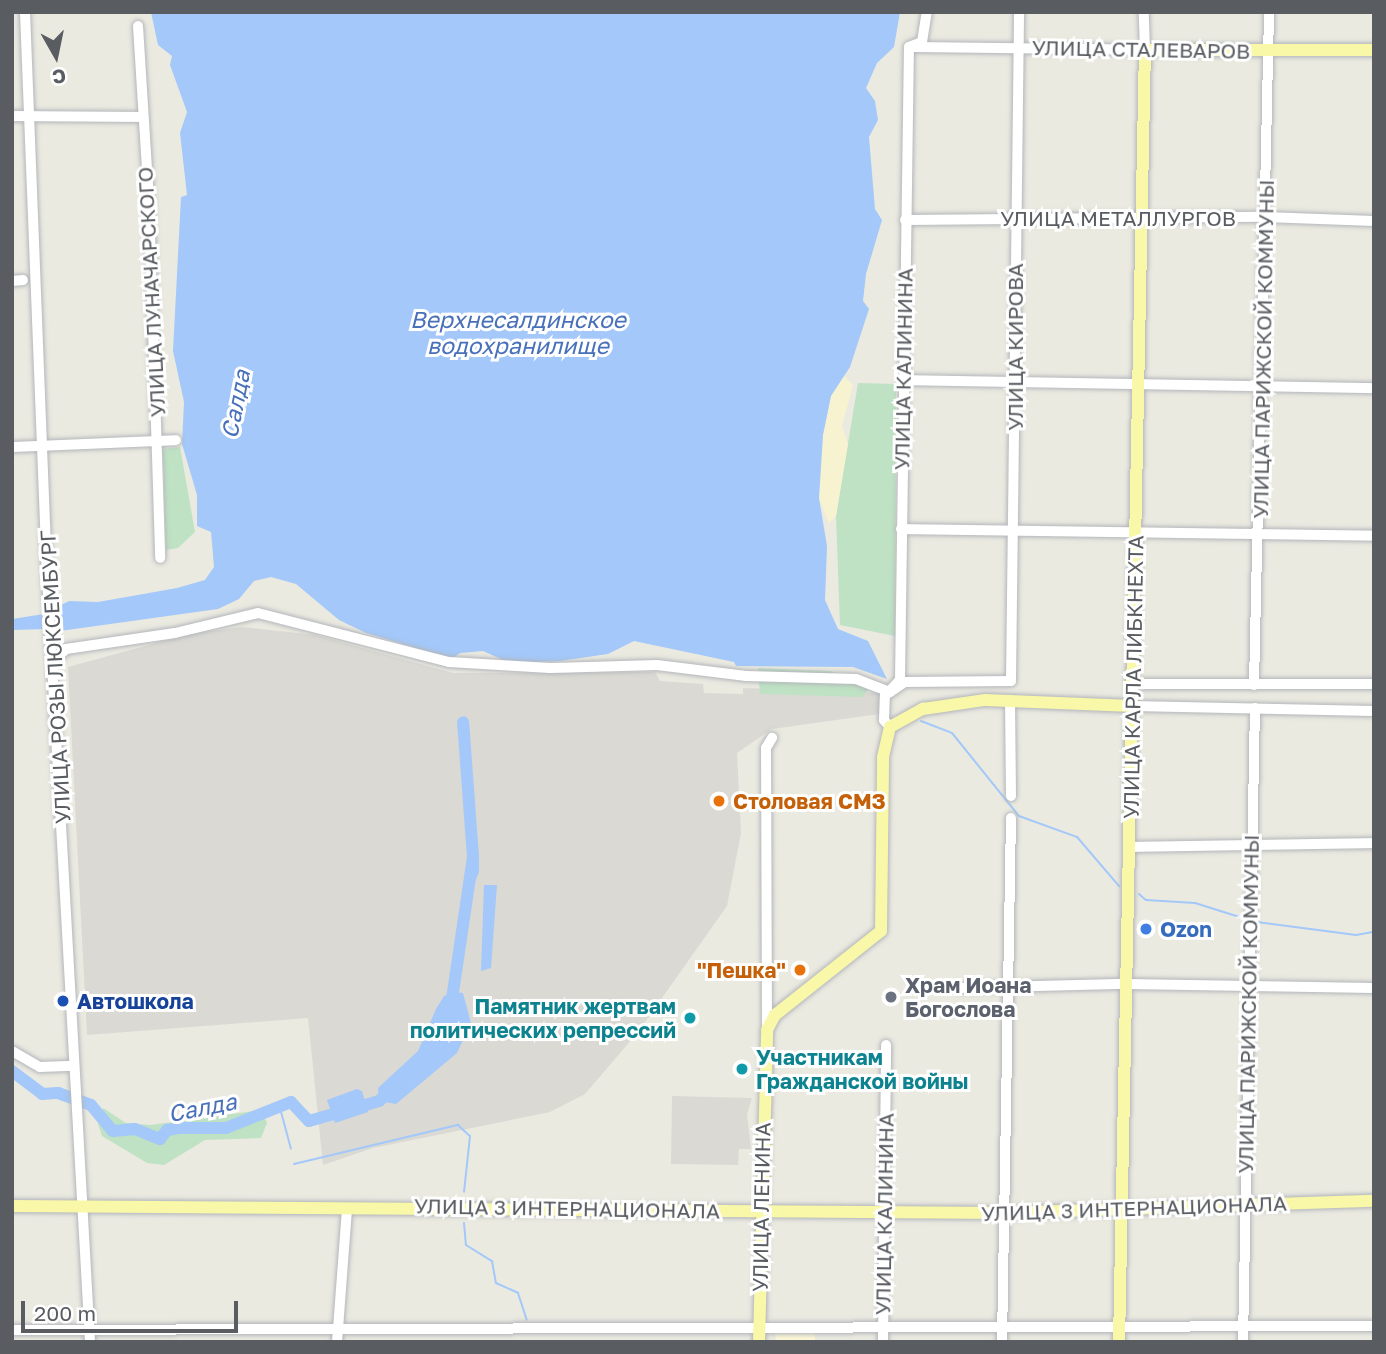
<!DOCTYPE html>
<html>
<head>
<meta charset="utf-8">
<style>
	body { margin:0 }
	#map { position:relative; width:1386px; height:1354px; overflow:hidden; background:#ebeae1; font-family:"Golos Text",sans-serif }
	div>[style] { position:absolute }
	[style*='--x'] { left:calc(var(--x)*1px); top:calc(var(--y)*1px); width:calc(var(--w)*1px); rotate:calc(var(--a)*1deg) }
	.commercial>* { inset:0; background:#fbf7d6 }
	.industrial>* { inset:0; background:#dad9d3 }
	.green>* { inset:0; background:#bee2c3 }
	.sand>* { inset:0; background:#f7f3d0 }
	.water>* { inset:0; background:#a3c8f9 }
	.stream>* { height:2px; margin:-1px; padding:0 1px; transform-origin:1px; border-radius:1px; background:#a3c8f9 }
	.river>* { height:12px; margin:-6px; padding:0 6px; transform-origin:6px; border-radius:6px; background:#a3c8f9 }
	.roads { filter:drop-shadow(0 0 2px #b3b6bb) drop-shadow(0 0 2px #b3b6bb) }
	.minor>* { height:10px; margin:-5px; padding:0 5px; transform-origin:5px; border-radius:5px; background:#fff }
	.major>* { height:12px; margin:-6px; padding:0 6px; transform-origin:6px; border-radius:6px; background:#f9f7a8 }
	.dots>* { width:19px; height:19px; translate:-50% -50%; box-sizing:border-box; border:4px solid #fff; border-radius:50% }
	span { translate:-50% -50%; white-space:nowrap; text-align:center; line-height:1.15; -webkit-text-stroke:6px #fff; paint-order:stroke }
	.street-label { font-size:21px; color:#595c61 }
	.food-label { font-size:21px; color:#c56008; font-weight:700 }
	.left { translate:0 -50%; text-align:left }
	.right { translate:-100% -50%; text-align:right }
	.shop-label { font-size:21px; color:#366cbe; font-weight:700 }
	.worship-label { font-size:21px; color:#5b616d; font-weight:700 }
	.transit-label { font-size:21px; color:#164399; font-weight:700 }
	.culture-label { font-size:21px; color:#0d838f; font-weight:700 }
	.water-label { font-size:23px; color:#4871ba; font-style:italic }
	.frame { position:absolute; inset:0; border:14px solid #595c61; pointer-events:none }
	.north { position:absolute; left:21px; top:21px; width:70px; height:70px; -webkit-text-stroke:5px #fff; paint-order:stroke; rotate:171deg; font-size:19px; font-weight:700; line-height:28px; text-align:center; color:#595c61 }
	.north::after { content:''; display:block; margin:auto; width:24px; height:32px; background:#595c61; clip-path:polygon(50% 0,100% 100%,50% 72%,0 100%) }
	.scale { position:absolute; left:21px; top:1301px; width:217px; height:32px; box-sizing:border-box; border:4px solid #595c61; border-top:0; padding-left:9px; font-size:21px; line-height:24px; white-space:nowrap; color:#595c61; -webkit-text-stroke:5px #fff; paint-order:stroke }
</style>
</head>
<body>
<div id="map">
	<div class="commercial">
		<i style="clip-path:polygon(775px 1330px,815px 1331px,815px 1342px,776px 1342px)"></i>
	</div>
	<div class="industrial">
		<i style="clip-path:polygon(242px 627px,315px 635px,453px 673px,655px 672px,660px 681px,703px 684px,704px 693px,743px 694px,743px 688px,880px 693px,879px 714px,772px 729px,737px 753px,741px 833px,727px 906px,638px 1032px,585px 1094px,550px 1112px,373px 1148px,323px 1165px,308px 1018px,87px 1035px,68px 667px,189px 634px)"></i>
		<i style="clip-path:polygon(672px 1096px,752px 1098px,747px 1114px,751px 1149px,739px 1149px,738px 1165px,671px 1164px)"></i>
	</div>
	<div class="green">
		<i style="clip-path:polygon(858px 383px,896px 384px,895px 636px,840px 625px,836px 516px)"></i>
		<i style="clip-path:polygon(180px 447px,195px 532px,178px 548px,166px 550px,163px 449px)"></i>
		<i style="clip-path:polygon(758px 668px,831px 671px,868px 690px,862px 697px,760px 694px)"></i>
		<i style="clip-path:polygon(103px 1108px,126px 1123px,150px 1125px,262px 1110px,267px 1123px,261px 1138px,205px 1140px,164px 1165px,147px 1163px,102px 1136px,98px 1124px)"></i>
	</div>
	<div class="sand">
		<i style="clip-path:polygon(843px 375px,853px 385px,842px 426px,848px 444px,836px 516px,829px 523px,819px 498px,823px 435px,831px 396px)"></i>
	</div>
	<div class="water">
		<i style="clip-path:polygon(151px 12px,900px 12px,894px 47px,877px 63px,866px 88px,875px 101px,878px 120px,869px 137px,875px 209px,882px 220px,866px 274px,863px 301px,869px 309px,850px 367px,831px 396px,823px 435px,819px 498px,827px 546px,825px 600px,838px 629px,868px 641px,887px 679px,853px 667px,736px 666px,734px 662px,634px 641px,608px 654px,560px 661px,510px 663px,483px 651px,460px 653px,452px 659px,366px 633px,339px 620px,296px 584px,271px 577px,254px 581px,239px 599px,218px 609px,60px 631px,57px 607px,69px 601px,98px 602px,177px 588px,205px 580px,214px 567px,211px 532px,197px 526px,197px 495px,182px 444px,184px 402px,173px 351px,181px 197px,187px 195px,180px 133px,187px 112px,170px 65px,172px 56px,158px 45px)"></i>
		<i style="clip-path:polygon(44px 614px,47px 629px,12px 630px,12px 619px)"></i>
		<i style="clip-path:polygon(473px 857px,479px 861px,479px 872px,468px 900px,469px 862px)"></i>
		<i style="clip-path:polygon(484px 885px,497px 885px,491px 968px,481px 971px)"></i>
		<i style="clip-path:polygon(455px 992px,463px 993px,471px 1023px,457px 1053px,396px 1104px,379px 1101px,378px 1088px,418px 1051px,436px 1009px,444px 996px)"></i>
		<i style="clip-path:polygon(357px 1089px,362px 1091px,368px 1112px,335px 1123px,327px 1100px)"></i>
	</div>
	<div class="stream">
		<i style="--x:921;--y:721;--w:33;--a:21"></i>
		<i style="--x:952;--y:733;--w:107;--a:51.1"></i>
		<i style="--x:1019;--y:816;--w:62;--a:19.9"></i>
		<i style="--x:1077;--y:837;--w:65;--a:49.4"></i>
		<i style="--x:1139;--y:894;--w:9;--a:41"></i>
		<i style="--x:1146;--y:900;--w:49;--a:3.5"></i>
		<i style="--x:1195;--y:903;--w:50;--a:17.4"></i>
		<i style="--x:1257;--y:922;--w:100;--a:7.5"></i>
		<i style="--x:1356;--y:935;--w:17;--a:-10"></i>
		<i style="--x:280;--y:1108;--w:42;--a:75"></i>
		<i style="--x:294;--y:1164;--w:169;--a:-13.4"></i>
		<i style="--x:458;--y:1125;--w:16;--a:43"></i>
		<i style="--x:470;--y:1136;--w:56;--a:96.1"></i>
		<i style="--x:464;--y:1223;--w:22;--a:85"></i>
		<i style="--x:466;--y:1245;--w:31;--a:32"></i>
		<i style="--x:492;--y:1261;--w:22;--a:80"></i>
		<i style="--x:496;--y:1283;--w:24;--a:24"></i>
		<i style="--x:518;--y:1293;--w:28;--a:72"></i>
		<i style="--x:546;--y:1341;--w:1;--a:90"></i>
	</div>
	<div class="river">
		<i style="--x:451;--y:1006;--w:151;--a:-81.6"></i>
		<i style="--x:473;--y:857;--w:135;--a:-94.2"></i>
		<i style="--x:12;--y:1071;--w:38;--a:37"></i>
		<i style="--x:42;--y:1094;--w:16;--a:-4"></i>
		<i style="--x:58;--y:1093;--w:35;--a:20"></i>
		<i style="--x:91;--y:1105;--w:34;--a:50"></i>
		<i style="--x:113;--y:1131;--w:22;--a:-5"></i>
		<i style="--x:135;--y:1129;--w:27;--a:22"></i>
		<i style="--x:160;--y:1139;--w:11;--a:-52"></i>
		<i style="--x:167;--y:1130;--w:12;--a:-9"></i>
		<i style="--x:179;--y:1128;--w:47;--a:0"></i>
		<i style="--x:226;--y:1128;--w:70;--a:-21.8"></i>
		<i style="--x:291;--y:1102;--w:26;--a:47"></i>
		<i style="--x:309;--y:1121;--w:73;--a:-15.9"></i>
		<i style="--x:379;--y:1101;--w:15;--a:-42"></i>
	</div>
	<div class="roads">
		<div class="minor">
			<i style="--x:25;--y:12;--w:563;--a:87.76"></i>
			<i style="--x:47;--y:575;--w:768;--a:86.79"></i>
			<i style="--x:138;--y:26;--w:175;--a:86.4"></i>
			<i style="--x:149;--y:201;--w:357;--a:88.2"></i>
			<i style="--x:914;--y:47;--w:231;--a:0.7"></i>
			<i style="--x:1145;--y:50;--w:38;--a:-92"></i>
			<i style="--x:12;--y:116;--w:130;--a:0.4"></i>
			<i style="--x:905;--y:220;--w:360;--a:-0.5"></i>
			<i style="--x:1265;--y:217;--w:109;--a:2.1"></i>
			<i style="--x:12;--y:281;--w:11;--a:-5"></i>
			<i style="--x:903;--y:380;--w:471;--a:1"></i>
			<i style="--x:12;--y:447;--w:164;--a:-2.4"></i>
			<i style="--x:901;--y:529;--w:473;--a:0.8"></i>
			<i style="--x:55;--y:659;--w:15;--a:-42"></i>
			<i style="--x:66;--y:649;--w:110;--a:-8.4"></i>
			<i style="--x:175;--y:633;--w:85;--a:-13.5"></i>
			<i style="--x:258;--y:613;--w:197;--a:14.4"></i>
			<i style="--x:449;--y:662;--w:101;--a:3.4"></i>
			<i style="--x:550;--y:668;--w:107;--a:-1.6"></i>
			<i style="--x:657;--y:665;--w:90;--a:7"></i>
			<i style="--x:746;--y:676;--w:110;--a:1.6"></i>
			<i style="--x:856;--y:679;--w:36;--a:21"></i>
			<i style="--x:890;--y:692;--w:18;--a:-34"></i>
			<i style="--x:905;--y:682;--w:106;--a:-0.5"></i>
			<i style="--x:1011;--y:681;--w:669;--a:-89.31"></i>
			<i style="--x:1133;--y:684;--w:241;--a:0"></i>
			<i style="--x:1254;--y:685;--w:673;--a:-88.72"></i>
			<i style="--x:1010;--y:700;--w:96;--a:89.4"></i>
			<i style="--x:1132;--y:706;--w:242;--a:1.2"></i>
			<i style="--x:890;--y:727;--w:9;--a:-131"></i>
			<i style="--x:884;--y:720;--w:24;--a:-88"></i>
			<i style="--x:885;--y:696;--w:22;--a:-47"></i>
			<i style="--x:900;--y:680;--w:633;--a:-89.19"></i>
			<i style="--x:909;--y:47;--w:14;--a:-21"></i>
			<i style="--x:922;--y:42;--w:30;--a:-81"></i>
			<i style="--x:1130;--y:847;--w:244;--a:-0.9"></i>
			<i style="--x:958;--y:988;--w:169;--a:-1.4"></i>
			<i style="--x:1127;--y:984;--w:247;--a:0.9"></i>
			<i style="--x:767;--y:1030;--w:282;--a:-90.2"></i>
			<i style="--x:766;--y:748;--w:12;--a:-59"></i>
			<i style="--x:12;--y:1051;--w:32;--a:30"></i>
			<i style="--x:40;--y:1067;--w:33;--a:-2"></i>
			<i style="--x:12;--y:1330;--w:1362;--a:-0.17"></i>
			<i style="--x:337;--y:1342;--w:134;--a:-85.7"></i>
			<i style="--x:883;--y:1342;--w:297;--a:-89.4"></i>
			<i style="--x:1002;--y:1342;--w:524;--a:-89.02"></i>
			<i style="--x:1243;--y:1342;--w:634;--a:-88.92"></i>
		</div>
		<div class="major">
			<i style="--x:12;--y:1206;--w:993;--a:0.4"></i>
			<i style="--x:1005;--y:1213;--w:369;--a:-1.9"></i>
			<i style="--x:759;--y:1342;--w:312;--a:-88.5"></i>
			<i style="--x:767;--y:1030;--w:17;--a:-62"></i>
			<i style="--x:775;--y:1015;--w:135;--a:-38.4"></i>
			<i style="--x:881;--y:931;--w:174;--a:-89.3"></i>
			<i style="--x:883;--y:757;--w:31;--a:-77"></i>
			<i style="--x:890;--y:727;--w:38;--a:-29"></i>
			<i style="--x:923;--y:709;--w:63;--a:-8.3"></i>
			<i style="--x:985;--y:700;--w:147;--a:2.3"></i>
			<i style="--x:1119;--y:1342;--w:1292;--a:-88.85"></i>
			<i style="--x:1145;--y:50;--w:229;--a:0"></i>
		</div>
	</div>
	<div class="dots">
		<i style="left:719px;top:801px;background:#e8710a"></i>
		<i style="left:1146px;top:929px;background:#3f7fe0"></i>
		<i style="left:800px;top:970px;background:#e8710a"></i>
		<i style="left:891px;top:997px;background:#6b7280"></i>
		<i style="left:63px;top:1001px;background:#1a4fb4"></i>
		<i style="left:690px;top:1018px;background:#0f9aa8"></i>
		<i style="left:742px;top:1069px;background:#0f9aa8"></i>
	</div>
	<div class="street-label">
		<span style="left:1141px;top:49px;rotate:1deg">УЛИЦА СТАЛЕВАРОВ</span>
		<span style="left:1118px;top:218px">УЛИЦА МЕТАЛЛУРГОВ</span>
		<span style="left:151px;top:292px;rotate:-93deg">УЛИЦА ЛУНАЧАРСКОГО</span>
		<span style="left:1015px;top:347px;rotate:-90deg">УЛИЦА КИРОВА</span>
		<span style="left:1263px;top:349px;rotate:-89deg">УЛИЦА ПАРИЖСКОЙ КОММУНЫ</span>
		<span style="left:903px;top:369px;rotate:-89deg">УЛИЦА КАЛИНИНА</span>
		<span style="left:55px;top:677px;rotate:-93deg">УЛИЦА РОЗЫ ЛЮКСЕМБУРГ</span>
		<span style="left:1133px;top:677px;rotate:-89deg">УЛИЦА КАРЛА ЛИБКНЕХТА</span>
		<span style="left:1248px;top:1004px;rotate:-89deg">УЛИЦА ПАРИЖСКОЙ КОММУНЫ</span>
		<span style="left:761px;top:1207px;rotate:-89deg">УЛИЦА ЛЕНИНА</span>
		<span style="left:567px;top:1208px;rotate:1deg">УЛИЦА 3 ИНТЕРНАЦИОНАЛА</span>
		<span style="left:1134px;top:1208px;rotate:-2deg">УЛИЦА 3 ИНТЕРНАЦИОНАЛА</span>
		<span style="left:884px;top:1214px;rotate:-89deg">УЛИЦА КАЛИНИНА</span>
	</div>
	<div class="food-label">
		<span class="left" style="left:733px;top:801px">Столовая СМЗ</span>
		<span class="right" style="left:786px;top:970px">"Пешка"</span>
	</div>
	<div class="shop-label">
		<span class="left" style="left:1160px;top:929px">Ozon</span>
	</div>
	<div class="worship-label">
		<span class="left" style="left:905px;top:997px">Храм Иоана<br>Богослова</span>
	</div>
	<div class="transit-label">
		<span class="left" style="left:77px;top:1001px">Автошкола</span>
	</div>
	<div class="culture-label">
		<span class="right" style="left:676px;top:1018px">Памятник жертвам<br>политических репрессий</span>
		<span class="left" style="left:756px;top:1069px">Участникам<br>Гражданской войны</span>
	</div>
	<div class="water-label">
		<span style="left:518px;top:332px">Верхнесалдинское<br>водохранилище</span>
		<span style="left:235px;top:404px;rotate:-79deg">Салда</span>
		<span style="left:202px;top:1107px;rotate:-11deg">Салда</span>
	</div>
	<div class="frame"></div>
	<div class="north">С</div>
	<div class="scale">200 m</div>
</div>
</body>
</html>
